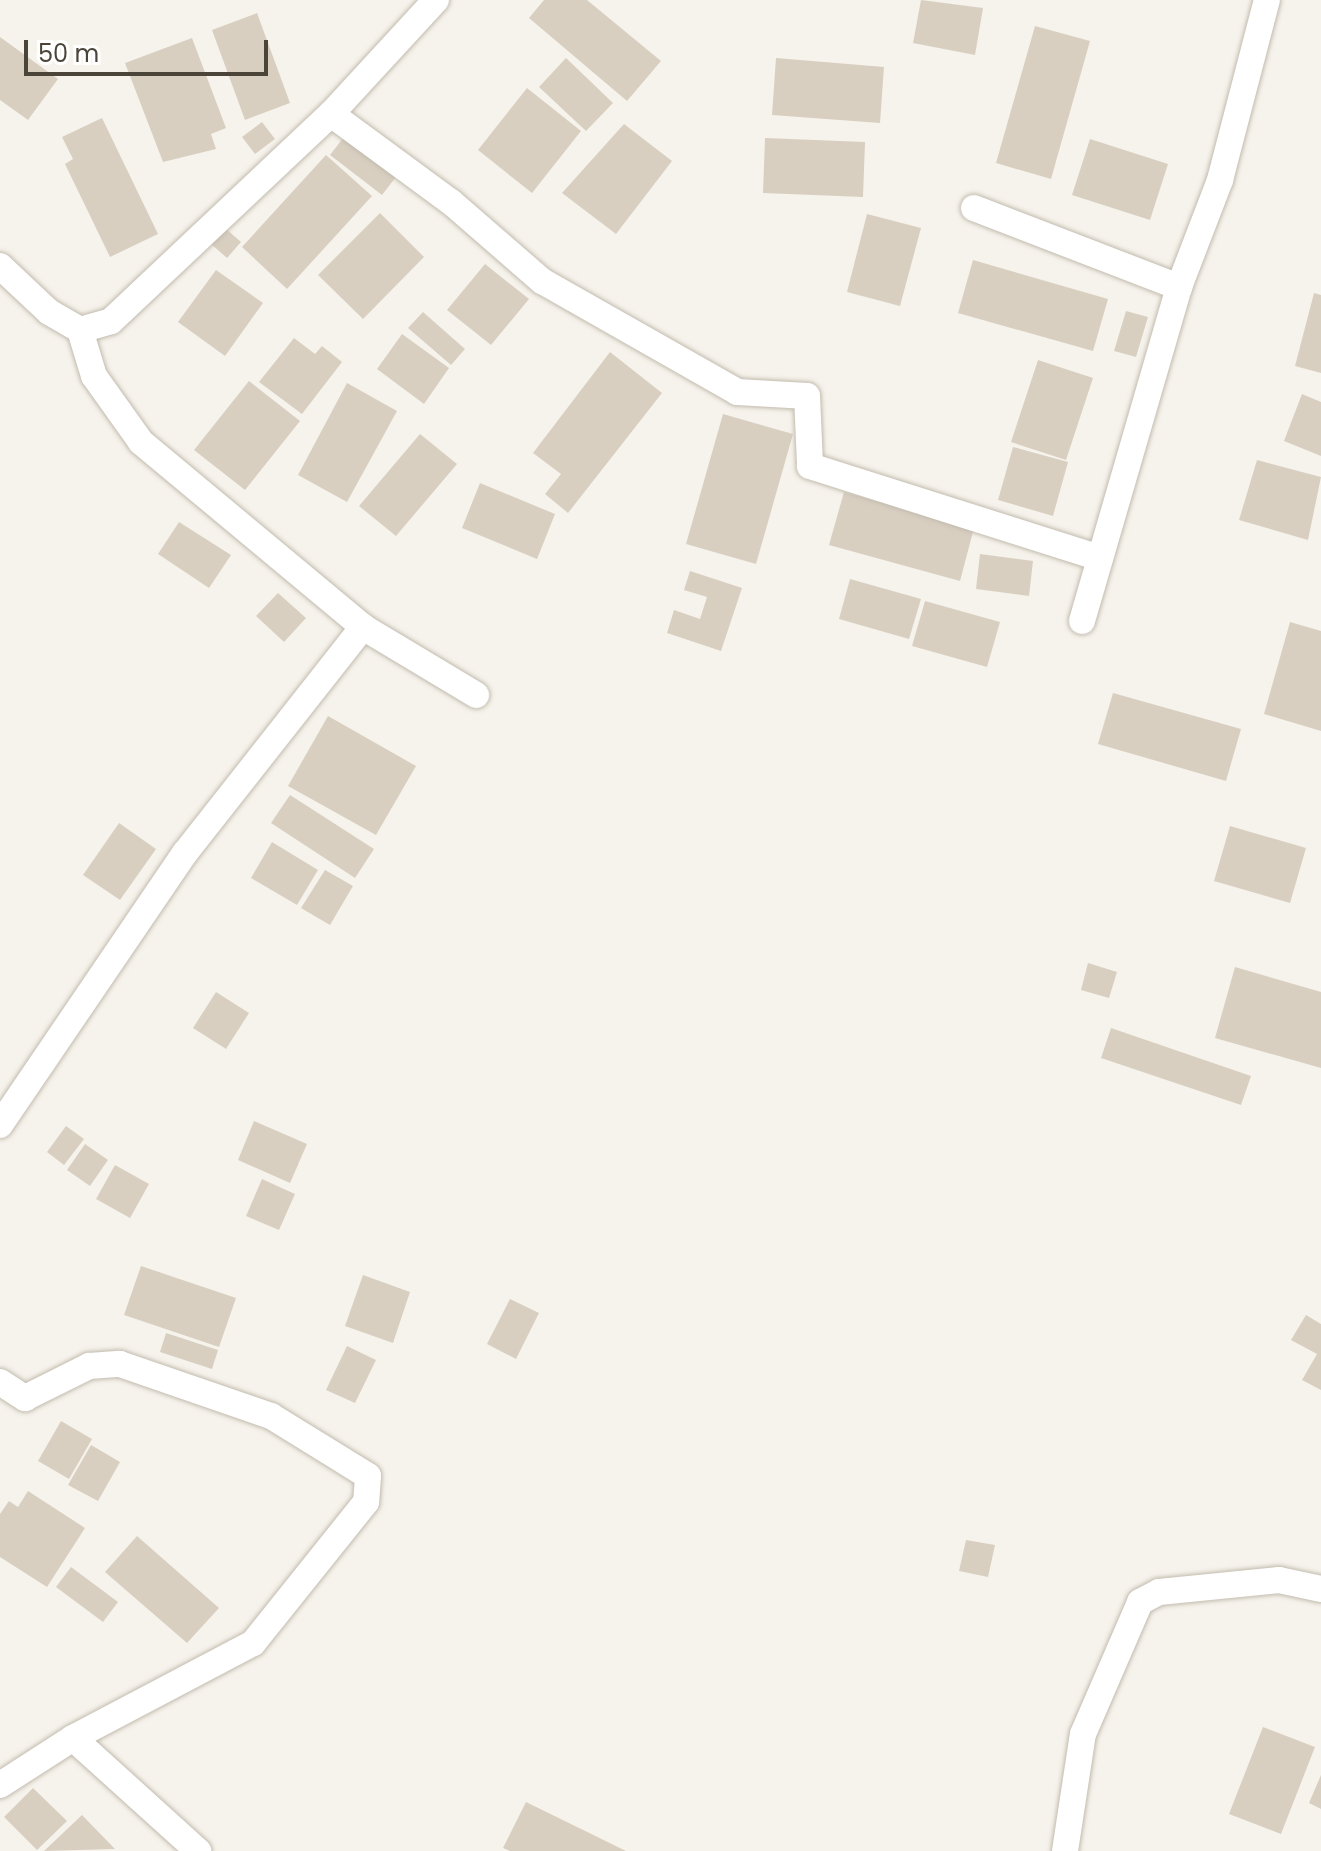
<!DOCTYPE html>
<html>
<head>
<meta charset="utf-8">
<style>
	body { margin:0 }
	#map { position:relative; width:1321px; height:1851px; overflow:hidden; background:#f6f3ec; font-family:Poppins,sans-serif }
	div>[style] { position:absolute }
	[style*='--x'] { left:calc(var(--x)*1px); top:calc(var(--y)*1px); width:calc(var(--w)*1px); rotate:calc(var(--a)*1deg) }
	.building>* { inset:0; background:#d8cfc1 }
	.roads { filter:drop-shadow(0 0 2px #c2bbae) drop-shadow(0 0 2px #c2bbae) }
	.street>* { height:26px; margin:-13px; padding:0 13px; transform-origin:13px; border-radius:13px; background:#fff }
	span { translate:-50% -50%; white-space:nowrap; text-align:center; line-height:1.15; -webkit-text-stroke:8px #fff; paint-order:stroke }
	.scale { position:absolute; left:24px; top:40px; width:244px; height:36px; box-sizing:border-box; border:4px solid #4b4439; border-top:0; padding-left:10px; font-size:24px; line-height:28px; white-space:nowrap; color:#4b4439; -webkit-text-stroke:6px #fff; paint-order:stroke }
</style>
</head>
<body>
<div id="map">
	<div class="building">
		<i style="clip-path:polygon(544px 0,587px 0,661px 61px,627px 101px,529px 18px)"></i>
		<i style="clip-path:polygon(921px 0,983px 8px,975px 55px,913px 43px)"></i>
		<i style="clip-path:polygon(257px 13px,290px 103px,245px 120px,212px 30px)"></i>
		<i style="clip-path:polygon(1035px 26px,1090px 41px,1051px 179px,996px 163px)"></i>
		<i style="clip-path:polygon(0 37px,58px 79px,28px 120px,0 100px)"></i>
		<i style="clip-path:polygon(192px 38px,226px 128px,211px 134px,216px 149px,163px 162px,125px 63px)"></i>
		<i style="clip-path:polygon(566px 58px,613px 103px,586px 131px,539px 87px)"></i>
		<i style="clip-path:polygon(776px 58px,884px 67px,880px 123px,772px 115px)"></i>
		<i style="clip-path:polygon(527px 88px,581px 131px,532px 193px,478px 150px)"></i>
		<i style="clip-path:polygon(102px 118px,158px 234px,110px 257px,65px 164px,73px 159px,62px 137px)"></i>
		<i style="clip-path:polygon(262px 122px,275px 139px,255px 154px,242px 137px)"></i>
		<i style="clip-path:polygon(624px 124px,672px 161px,616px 234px,562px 193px)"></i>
		<i style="clip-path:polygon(347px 133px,399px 173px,382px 195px,330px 155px)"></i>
		<i style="clip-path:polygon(765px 138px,865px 142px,863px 197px,763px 193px)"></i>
		<i style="clip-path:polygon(1090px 139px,1168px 164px,1150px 220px,1072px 195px)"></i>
		<i style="clip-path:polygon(326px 155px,372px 196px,287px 289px,242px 247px)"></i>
		<i style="clip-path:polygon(380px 213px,424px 257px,363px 319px,318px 275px)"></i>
		<i style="clip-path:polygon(867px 214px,921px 228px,900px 306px,847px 292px)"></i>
		<i style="clip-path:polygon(225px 228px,241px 242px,227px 258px,211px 244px)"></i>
		<i style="clip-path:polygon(973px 260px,1108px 299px,1093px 351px,958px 313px)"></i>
		<i style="clip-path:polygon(485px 264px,529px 299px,491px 345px,447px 310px)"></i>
		<i style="clip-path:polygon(216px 270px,263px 303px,225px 356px,178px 322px)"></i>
		<i style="clip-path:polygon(1314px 293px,1321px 295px,1321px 373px,1295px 366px)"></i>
		<i style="clip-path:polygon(1126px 311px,1148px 317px,1136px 357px,1114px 351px)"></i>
		<i style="clip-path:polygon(423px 312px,465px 349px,451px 365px,408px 328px)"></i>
		<i style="clip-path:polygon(402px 334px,449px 368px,424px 404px,377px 369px)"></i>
		<i style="clip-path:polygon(294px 338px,315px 354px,322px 346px,342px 362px,302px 414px,259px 382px)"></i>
		<i style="clip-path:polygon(610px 352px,662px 393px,568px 513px,545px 494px,561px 474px,533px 453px)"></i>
		<i style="clip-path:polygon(1038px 360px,1093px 378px,1066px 460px,1011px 442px)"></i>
		<i style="clip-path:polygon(249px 381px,300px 421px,245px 490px,194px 450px)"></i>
		<i style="clip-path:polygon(347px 383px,397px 411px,347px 502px,298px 475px)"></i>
		<i style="clip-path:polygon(1302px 394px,1321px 402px,1321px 456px,1284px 441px)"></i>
		<i style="clip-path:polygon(723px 414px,793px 434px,756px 564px,686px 544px)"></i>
		<i style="clip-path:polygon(420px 434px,457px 464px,396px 536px,359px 506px)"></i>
		<i style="clip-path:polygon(1013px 447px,1068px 462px,1053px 516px,998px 500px)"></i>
		<i style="clip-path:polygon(1257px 460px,1321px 477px,1308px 540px,1239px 520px)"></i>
		<i style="clip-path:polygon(480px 483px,555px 514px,537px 559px,462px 528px)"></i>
		<i style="clip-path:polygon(844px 492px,974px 528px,960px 581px,829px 545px)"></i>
		<i style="clip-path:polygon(179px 522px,231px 555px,209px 588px,158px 554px)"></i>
		<i style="clip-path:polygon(980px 554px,1033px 561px,1029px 596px,976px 589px)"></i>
		<i style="clip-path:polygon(690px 571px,742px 588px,721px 651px,667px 633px,674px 610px,700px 619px,707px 597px,684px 590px)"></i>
		<i style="clip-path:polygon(850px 579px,921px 599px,909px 639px,839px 619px)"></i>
		<i style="clip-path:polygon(278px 593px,306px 618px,284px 642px,256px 616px)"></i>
		<i style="clip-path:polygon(925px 601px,1000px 622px,987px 667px,912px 646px)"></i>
		<i style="clip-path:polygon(1290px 622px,1321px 631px,1321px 731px,1264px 714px)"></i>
		<i style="clip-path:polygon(1113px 693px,1241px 729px,1226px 781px,1098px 744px)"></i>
		<i style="clip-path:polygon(328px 716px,416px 766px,376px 835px,288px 786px)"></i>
		<i style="clip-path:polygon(290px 795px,374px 849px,355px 878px,271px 823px)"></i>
		<i style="clip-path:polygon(119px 823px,156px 849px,120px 900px,83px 875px)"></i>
		<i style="clip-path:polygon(1230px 826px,1306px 848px,1290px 903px,1214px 881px)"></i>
		<i style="clip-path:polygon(272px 842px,318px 870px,297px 905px,251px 878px)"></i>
		<i style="clip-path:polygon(325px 870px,353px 886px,330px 925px,301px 908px)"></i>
		<i style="clip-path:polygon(1088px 963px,1117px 972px,1109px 998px,1081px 990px)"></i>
		<i style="clip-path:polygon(1235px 967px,1321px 992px,1321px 1068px,1215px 1038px)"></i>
		<i style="clip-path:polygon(216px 992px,249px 1013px,226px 1049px,193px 1028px)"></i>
		<i style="clip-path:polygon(1111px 1028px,1251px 1076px,1241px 1105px,1101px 1058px)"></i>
		<i style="clip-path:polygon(254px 1121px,307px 1144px,290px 1183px,238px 1160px)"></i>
		<i style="clip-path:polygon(66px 1126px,84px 1139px,64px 1165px,47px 1152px)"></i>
		<i style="clip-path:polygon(85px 1144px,108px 1160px,90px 1186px,67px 1170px)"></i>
		<i style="clip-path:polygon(115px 1165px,149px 1184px,130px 1218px,96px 1199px)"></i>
		<i style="clip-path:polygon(262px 1179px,295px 1194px,279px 1230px,246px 1216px)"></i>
		<i style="clip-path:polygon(141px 1266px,236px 1298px,219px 1347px,124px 1315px)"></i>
		<i style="clip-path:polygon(363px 1275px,410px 1292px,393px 1343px,345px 1326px)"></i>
		<i style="clip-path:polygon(510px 1299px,539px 1313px,516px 1359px,487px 1344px)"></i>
		<i style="clip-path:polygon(1306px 1315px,1321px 1324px,1321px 1390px,1302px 1380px,1317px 1354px,1291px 1340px)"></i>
		<i style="clip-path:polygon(166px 1333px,218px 1350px,212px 1369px,160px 1352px)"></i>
		<i style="clip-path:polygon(347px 1346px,376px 1360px,355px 1403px,326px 1390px)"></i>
		<i style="clip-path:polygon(61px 1421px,92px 1439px,69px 1479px,38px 1461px)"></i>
		<i style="clip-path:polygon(91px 1445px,120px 1462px,98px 1501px,68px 1485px)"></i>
		<i style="clip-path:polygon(28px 1491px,85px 1528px,47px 1587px,0 1557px,0 1514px,9px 1501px,18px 1507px)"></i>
		<i style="clip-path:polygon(137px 1536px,219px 1608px,187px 1643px,105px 1572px)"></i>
		<i style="clip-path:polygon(966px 1540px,995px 1545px,988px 1577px,959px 1571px)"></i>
		<i style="clip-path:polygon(71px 1567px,118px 1602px,103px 1622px,56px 1587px)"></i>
		<i style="clip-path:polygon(1263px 1727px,1315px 1747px,1281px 1834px,1229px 1814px)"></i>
		<i style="clip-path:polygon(1321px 1775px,1321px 1809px,1309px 1803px)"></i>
		<i style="clip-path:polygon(33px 1788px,67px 1821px,37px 1850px,4px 1817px)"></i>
		<i style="clip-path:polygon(526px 1802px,626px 1851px,510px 1851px,503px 1848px)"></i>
		<i style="clip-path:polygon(82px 1815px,115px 1849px,44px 1851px)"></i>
	</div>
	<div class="roads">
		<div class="street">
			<i style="--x:331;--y:114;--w:149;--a:36.3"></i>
			<i style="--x:451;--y:202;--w:121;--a:41"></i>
			<i style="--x:542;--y:281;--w:224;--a:29.6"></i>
			<i style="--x:737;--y:392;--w:70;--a:3.3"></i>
			<i style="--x:807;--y:396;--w:70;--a:87.5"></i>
			<i style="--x:810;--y:466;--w:304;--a:17.6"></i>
			<i style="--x:974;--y:208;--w:220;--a:21.1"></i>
			<i style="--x:0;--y:266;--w:67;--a:43.2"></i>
			<i style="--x:49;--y:312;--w:36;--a:30"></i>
			<i style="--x:80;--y:330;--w:48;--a:73.1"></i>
			<i style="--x:94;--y:376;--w:81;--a:54.5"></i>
			<i style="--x:141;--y:442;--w:289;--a:39.8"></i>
			<i style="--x:363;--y:627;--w:132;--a:31"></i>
			<i style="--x:80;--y:330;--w:32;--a:-16"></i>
			<i style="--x:111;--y:321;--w:302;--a:-43.3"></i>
			<i style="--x:331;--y:114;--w:155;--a:-47.4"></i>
			<i style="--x:1082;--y:621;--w:348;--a:-73.8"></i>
			<i style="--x:1179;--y:287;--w:115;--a:-69"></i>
			<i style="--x:1220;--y:180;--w:186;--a:-75.4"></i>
			<i style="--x:0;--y:1125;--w:329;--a:-55.8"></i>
			<i style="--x:185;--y:853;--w:288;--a:-51.8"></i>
			<i style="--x:0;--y:1382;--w:30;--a:33"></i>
			<i style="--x:25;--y:1398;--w:72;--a:-26.6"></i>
			<i style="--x:89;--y:1366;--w:31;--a:-4"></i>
			<i style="--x:120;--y:1364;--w:160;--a:19"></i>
			<i style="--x:271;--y:1416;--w:114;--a:31.7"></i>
			<i style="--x:368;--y:1476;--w:26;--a:94"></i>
			<i style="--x:366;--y:1502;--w:181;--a:128.7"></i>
			<i style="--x:253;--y:1643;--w:204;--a:152.2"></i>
			<i style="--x:73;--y:1738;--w:87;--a:147.2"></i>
			<i style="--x:73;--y:1738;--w:169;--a:42.1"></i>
			<i style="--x:1065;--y:1851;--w:118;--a:-81.3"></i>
			<i style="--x:1083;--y:1734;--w:144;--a:-66.6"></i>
			<i style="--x:1140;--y:1602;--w:21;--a:-28"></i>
			<i style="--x:1159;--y:1592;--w:121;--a:-5.7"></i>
			<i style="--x:1279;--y:1580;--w:43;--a:12.1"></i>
		</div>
	</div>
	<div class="scale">50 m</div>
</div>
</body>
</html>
